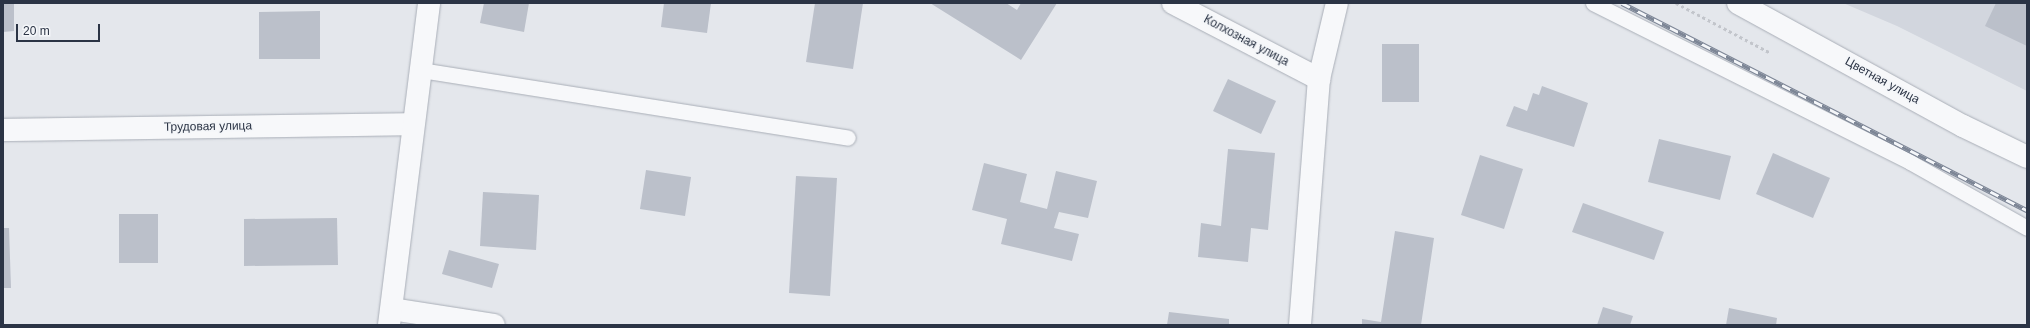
<!DOCTYPE html>
<html>
<head>
<meta charset="utf-8">
<style>
	body { margin:0 }
	#map { position:relative; width:2030px; height:328px; overflow:hidden; background:#e4e7ec; font-family:Helvetica,sans-serif }
	div>[style] { position:absolute }
	[style*='--x'] { left:calc(var(--x)*1px); top:calc(var(--y)*1px); width:calc(var(--w)*1px); rotate:calc(var(--a)*1deg) }
	.built>* { inset:0; background:#d2d6de }
	.building>* { inset:0; background:#bbc0ca }
	.path>* { height:2.5px; margin-top:-1.25px; transform-origin:0; background:repeating-linear-gradient(90deg,#c2c5cb 0 3px,transparent 0 6px) }
	.roads { filter:drop-shadow(0 0 1px #a9aeb7) drop-shadow(0 0 1px #a9aeb7) }
	.service>* { height:15px; margin:-7.5px; padding:0 7.5px; transform-origin:7.5px; border-radius:7.5px; background:#f7f8fa }
	.minor>* { height:22px; margin:-11px; padding:0 11px; transform-origin:11px; border-radius:11px; background:#f7f8fa }
	.rail>* { height:4.5px; margin-top:-2.25px; transform-origin:0; background:repeating-linear-gradient(90deg,#f4f6f9 0 9px,#7d8696 0 18px); box-sizing:border-box; border-block:1px solid #7d8696 }
	span { translate:-50% -50%; white-space:nowrap; text-align:center; line-height:1.15; -webkit-text-stroke:3.5px #f4f6f9; paint-order:stroke }
	.street-label { font-size:12px; color:#2b3445 }
	.frame { position:absolute; inset:0; border:4px solid #2b3445; pointer-events:none }
	.scale { position:absolute; left:16px; top:24px; width:84px; height:18px; box-sizing:border-box; border:2px solid #2b3445; border-top:0; padding-left:5px; font-size:12px; line-height:14px; white-space:nowrap; color:#2b3445; -webkit-text-stroke:3px #f4f6f9; paint-order:stroke }
</style>
</head>
<body>
<div id="map">
	<div class="built">
		<i style="clip-path:polygon(1843px 3px,2027px 3px,2027px 91px,1897px 26px)"></i>
	</div>
	<div class="building">
		<i style="clip-path:polygon(3px 3px,14px 3px,14px 31px,3px 32px)"></i>
		<i style="clip-path:polygon(484px 3px,529px 3px,524px 32px,480px 23px)"></i>
		<i style="clip-path:polygon(664px 3px,711px 3px,707px 33px,661px 27px)"></i>
		<i style="clip-path:polygon(815px 3px,863px 3px,853px 69px,806px 62px)"></i>
		<i style="clip-path:polygon(930px 3px,1006px 3px,1017px 10px,1021px 3px,1057px 3px,1021px 60px)"></i>
		<i style="clip-path:polygon(1996px 3px,2027px 3px,2027px 46px,1985px 26px)"></i>
		<i style="clip-path:polygon(320px 11px,320px 59px,259px 59px,259px 12px)"></i>
		<i style="clip-path:polygon(1382px 44px,1419px 44px,1419px 102px,1382px 102px)"></i>
		<i style="clip-path:polygon(1228px 79px,1276px 101px,1261px 134px,1213px 111px)"></i>
		<i style="clip-path:polygon(1542px 86px,1588px 103px,1574px 147px,1506px 126px,1514px 106px,1527px 111px,1533px 93px,1539px 95px)"></i>
		<i style="clip-path:polygon(1659px 139px,1731px 156px,1720px 200px,1648px 182px)"></i>
		<i style="clip-path:polygon(1228px 149px,1275px 153px,1268px 230px,1251px 228px,1248px 262px,1198px 257px,1201px 223px,1221px 226px)"></i>
		<i style="clip-path:polygon(1773px 153px,1830px 178px,1813px 218px,1756px 194px)"></i>
		<i style="clip-path:polygon(1480px 155px,1523px 169px,1504px 229px,1461px 215px)"></i>
		<i style="clip-path:polygon(984px 163px,1027px 174px,1020px 202px,1047px 209px,1056px 171px,1097px 181px,1088px 218px,1059px 212px,1054px 228px,1079px 234px,1072px 261px,1001px 244px,1007px 219px,972px 210px)"></i>
		<i style="clip-path:polygon(646px 170px,691px 177px,685px 216px,640px 209px)"></i>
		<i style="clip-path:polygon(796px 176px,837px 178px,830px 296px,789px 293px)"></i>
		<i style="clip-path:polygon(483px 192px,539px 195px,536px 250px,480px 246px)"></i>
		<i style="clip-path:polygon(1583px 203px,1664px 232px,1654px 260px,1572px 232px)"></i>
		<i style="clip-path:polygon(119px 214px,158px 214px,158px 263px,119px 263px)"></i>
		<i style="clip-path:polygon(337px 218px,338px 265px,244px 266px,244px 219px)"></i>
		<i style="clip-path:polygon(3px 228px,9px 228px,11px 288px,3px 288px)"></i>
		<i style="clip-path:polygon(1395px 231px,1434px 238px,1421px 325px,1362px 325px,1362px 319px,1381px 322px)"></i>
		<i style="clip-path:polygon(449px 250px,499px 264px,492px 288px,442px 274px)"></i>
		<i style="clip-path:polygon(1603px 307px,1633px 316px,1630px 325px,1597px 325px)"></i>
		<i style="clip-path:polygon(1729px 308px,1777px 318px,1776px 325px,1726px 325px)"></i>
		<i style="clip-path:polygon(1169px 312px,1229px 319px,1229px 325px,1167px 325px)"></i>
	</div>
	<div class="path">
		<i style="--x:1676;--y:3;--w:107;--a:27.8"></i>
	</div>
	<div class="roads">
		<div class="service">
			<i style="--x:1593;--y:3;--w:355;--a:26.6"></i>
			<i style="--x:1910;--y:162;--w:134;--a:29.4"></i>
			<i style="--x:421;--y:70;--w:432;--a:9"></i>
		</div>
		<div class="minor">
			<i style="--x:1173;--y:3;--w:165;--a:27.5"></i>
			<i style="--x:1738;--y:3;--w:256;--a:28.7"></i>
			<i style="--x:1963;--y:126;--w:71;--a:25.8"></i>
			<i style="--x:3;--y:130;--w:410;--a:-0.8"></i>
			<i style="--x:392;--y:309;--w:103;--a:8.9"></i>
			<i style="--x:389;--y:325;--w:324;--a:-82.9"></i>
			<i style="--x:1300;--y:325;--w:247;--a:-85.6"></i>
			<i style="--x:1319;--y:79;--w:78;--a:-76.7"></i>
		</div>
	</div>
	<div class="rail">
		<i style="--x:1622;--y:3;--w:455;--a:27.1"></i>
	</div>
	<div class="street-label">
		<span style="left:1246px;top:41px;rotate:28deg">Колхозная улица</span>
		<span style="left:1882px;top:81px;rotate:29deg">Цветная улица</span>
		<span style="left:208px;top:127px;rotate:-1deg">Трудовая улица</span>
	</div>
	<div class="frame"></div>
	<div class="scale">20 m</div>
</div>
</body>
</html>
